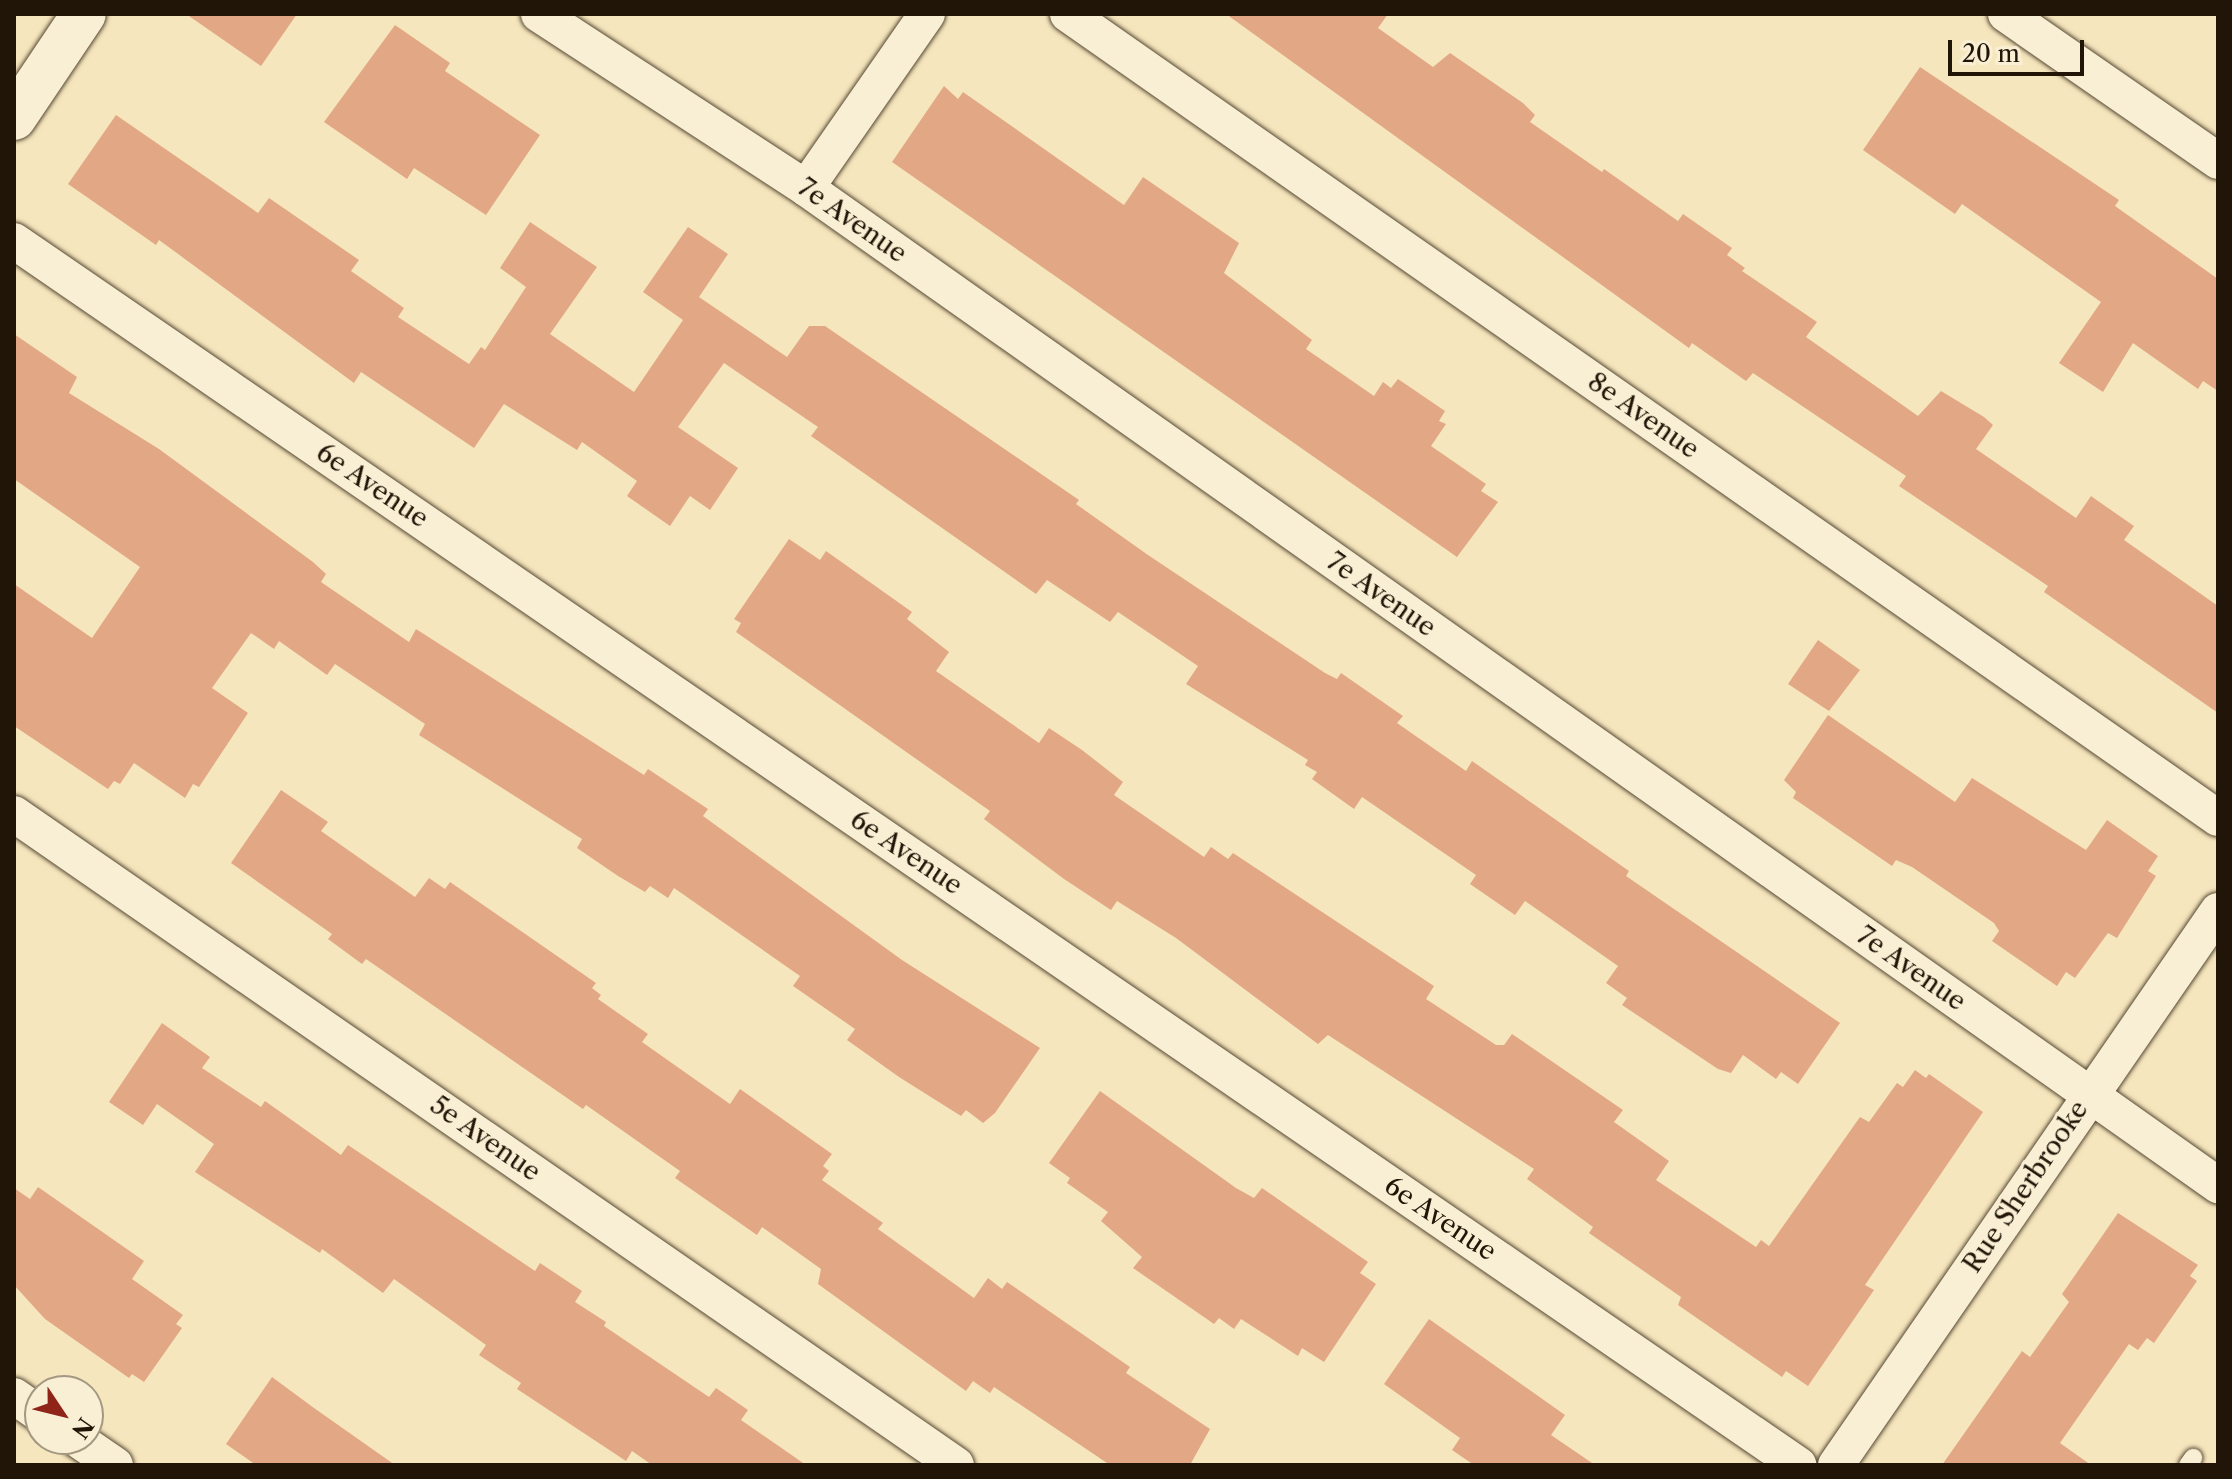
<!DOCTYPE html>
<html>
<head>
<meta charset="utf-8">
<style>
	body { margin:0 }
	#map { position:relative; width:2232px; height:1479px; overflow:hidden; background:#f6e6bd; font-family:"Libre Caslon Text",serif }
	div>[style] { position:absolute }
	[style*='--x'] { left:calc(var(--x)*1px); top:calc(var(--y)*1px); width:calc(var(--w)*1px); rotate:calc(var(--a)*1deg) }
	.building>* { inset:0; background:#e2a885 }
	.roads { filter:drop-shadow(0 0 2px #564934) drop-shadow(0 0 2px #564934) }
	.lane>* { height:18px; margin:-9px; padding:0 9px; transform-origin:9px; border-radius:9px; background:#f9efd4 }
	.street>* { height:36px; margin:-18px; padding:0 18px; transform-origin:18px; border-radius:18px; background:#f9efd4 }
	.secondary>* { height:44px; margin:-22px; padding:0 22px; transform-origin:22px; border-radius:22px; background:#f9efd4 }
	span { translate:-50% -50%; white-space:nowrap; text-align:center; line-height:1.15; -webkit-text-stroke:6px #f9efd4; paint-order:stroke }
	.street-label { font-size:26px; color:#211507 }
	.frame { position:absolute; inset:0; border:16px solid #211507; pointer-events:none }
	.north { position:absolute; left:24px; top:1375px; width:80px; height:80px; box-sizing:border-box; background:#f9efd4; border:2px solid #a39882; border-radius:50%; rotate:125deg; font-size:22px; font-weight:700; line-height:32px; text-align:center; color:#211507 }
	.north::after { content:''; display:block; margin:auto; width:28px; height:36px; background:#8f2418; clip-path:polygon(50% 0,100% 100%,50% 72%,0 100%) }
	.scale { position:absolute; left:1948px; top:40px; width:136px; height:36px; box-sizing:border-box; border:4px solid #211507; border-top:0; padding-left:10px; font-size:24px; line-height:28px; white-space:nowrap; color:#211507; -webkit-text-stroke:6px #f9efd4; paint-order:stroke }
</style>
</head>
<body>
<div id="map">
	<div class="building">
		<i style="clip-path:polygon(186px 14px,297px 14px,261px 66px)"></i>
		<i style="clip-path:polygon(1226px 14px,1388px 14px,1378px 28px,1433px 67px,1450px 53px,1523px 103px,1535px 115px,1530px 122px,1602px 172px,1604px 169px,1678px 221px,1683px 214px,1732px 248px,1727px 255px,1745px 268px,1742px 271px,1817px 322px,1806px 337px,1918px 416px,1941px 391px,1984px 417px,1993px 425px,1976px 449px,2076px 518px,2091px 496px,2098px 501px,2134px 526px,2124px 540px,2218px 606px,2218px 713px,2044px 592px,2048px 586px,1899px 486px,1906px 476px,1753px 373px,1746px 381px,1692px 343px,1689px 348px)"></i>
		<i style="clip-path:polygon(395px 25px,450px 63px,445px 71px,540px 135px,486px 215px,414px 168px,407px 179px,324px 122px)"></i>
		<i style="clip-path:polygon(1920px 67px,2119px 200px,2115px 206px,2218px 279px,2218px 391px,2203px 381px,2198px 389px,2133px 343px,2103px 392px,2059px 363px,2101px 302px,1962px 204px,1955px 214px,1863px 150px)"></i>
		<i style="clip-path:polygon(944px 86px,958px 99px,963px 92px,1124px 205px,1143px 177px,1239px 243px,1224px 273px,1312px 340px,1306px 349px,1374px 396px,1383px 382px,1391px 388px,1398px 379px,1445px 411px,1439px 421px,1446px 424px,1431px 446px,1486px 484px,1481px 491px,1498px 502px,1457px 557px,892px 162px)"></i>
		<i style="clip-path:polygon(116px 115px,258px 213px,269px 198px,359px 260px,351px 271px,404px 308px,398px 317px,469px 364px,481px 347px,485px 350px,526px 287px,500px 268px,530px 222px,597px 267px,550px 334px,634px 392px,683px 320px,643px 292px,688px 227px,728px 254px,699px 297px,787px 357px,809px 326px,825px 326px,1079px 500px,1076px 504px,1148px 555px,1325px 673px,1337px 679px,1341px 673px,1403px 716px,1397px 723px,1466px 771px,1472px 761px,1629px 871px,1626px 876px,1840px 1023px,1798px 1084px,1781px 1072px,1776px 1079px,1743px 1055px,1731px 1073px,1718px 1069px,1622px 1005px,1627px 998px,1606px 983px,1618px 966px,1525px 901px,1515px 915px,1470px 884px,1476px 875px,1362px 797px,1354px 809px,1312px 779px,1317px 772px,1305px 765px,1308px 760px,1186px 684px,1198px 666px,1118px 612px,1110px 622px,1047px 580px,1036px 594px,811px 436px,818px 427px,724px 363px,678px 427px,738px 468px,710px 510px,690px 496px,670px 526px,627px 496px,637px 481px,582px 442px,577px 450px,504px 404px,474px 448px,361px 372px,354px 383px,159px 240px,156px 245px,68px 184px)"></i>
		<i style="clip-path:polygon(14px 334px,77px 377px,69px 393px,159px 449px,313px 562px,326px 574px,321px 582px,409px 642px,416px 629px,644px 775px,648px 769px,708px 809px,703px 816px,902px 960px,1040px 1048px,995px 1113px,983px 1123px,966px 1110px,961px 1116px,899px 1077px,847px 1040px,855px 1029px,793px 986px,800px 976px,674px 888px,668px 898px,650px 886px,645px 892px,618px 876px,577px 848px,582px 839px,419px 735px,425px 724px,335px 664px,327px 675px,279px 641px,274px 649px,251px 633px,212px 688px,248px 713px,199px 787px,193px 784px,185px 798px,134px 763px,120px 784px,114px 781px,108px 789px,14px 726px,14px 584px,92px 638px,140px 567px,14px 479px)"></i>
		<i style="clip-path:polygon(789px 539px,820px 560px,826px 551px,912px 612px,907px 619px,949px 652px,936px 671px,1039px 743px,1049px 728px,1082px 750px,1123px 782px,1114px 795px,1204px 857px,1211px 847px,1228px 859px,1233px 853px,1434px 986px,1426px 999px,1496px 1045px,1504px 1045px,1512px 1034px,1623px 1110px,1614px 1122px,1669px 1161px,1656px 1180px,1756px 1247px,1761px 1240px,1769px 1246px,1860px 1117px,1869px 1122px,1897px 1083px,1903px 1087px,1915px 1070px,1926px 1078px,1929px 1074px,1983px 1112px,1865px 1285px,1874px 1290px,1808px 1386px,1786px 1371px,1782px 1377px,1678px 1305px,1681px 1297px,1589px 1233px,1593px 1227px,1527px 1179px,1534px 1169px,1328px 1035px,1318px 1044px,1176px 938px,1117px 901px,1111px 910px,1064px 879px,984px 819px,990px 811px,736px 632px,741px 623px,734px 619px)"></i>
		<i style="clip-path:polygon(1818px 640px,1860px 670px,1829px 711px,1788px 684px)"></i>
		<i style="clip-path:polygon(1828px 715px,1955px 802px,1972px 778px,2086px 850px,2107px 820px,2158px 856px,2148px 871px,2156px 876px,2117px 938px,2108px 933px,2075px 978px,2066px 972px,2057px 986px,1992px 941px,1999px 931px,1994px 923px,1912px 867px,1896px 860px,1892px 866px,1793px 798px,1796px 792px,1784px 780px)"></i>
		<i style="clip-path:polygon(281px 790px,328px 822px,321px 831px,415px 897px,429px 878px,445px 889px,450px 882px,596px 983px,592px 988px,601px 995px,598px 999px,648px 1034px,642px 1042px,730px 1104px,740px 1089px,832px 1154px,823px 1166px,829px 1171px,822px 1180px,883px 1223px,878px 1229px,974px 1298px,988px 1278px,1002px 1289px,1007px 1282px,1130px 1367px,1126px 1373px,1210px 1429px,1190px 1465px,1110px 1465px,994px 1387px,990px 1393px,973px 1381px,966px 1391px,818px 1284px,821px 1269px,762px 1227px,757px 1235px,675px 1178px,680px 1171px,586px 1105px,583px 1109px,366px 959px,362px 964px,328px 939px,332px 934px,231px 863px)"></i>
		<i style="clip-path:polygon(162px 1023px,210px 1057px,202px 1068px,261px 1107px,265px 1101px,341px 1155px,348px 1145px,535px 1271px,540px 1263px,582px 1291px,575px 1302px,606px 1322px,604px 1326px,709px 1397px,716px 1388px,748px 1410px,741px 1420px,806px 1465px,652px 1465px,632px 1451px,626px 1461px,517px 1389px,521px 1383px,479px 1355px,486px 1345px,394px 1279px,383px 1293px,322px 1249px,320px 1253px,195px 1172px,214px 1144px,157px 1104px,143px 1125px,109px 1102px)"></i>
		<i style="clip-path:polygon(1100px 1091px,1236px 1188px,1254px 1198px,1262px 1188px,1368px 1262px,1360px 1273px,1376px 1284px,1324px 1362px,1302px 1348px,1298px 1356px,1241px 1319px,1234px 1329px,1219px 1318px,1214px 1324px,1133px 1268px,1142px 1257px,1101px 1221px,1108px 1212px,1067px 1183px,1070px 1178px,1049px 1163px)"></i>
		<i style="clip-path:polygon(38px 1187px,144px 1261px,132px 1279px,183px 1315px,176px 1324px,182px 1328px,144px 1382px,132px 1374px,129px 1378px,45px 1319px,14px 1285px,14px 1188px,30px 1199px)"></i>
		<i style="clip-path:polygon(2118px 1213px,2198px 1265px,2190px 1276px,2197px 1281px,2154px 1343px,2147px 1338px,2138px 1350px,2129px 1344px,2060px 1443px,2091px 1465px,1942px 1465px,2022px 1351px,2030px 1357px,2069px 1302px,2062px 1294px)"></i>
		<i style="clip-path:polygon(1429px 1319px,1565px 1415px,1551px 1435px,1595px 1465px,1474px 1465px,1452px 1450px,1460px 1438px,1384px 1384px)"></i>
		<i style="clip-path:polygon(272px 1377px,314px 1408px,395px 1465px,256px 1465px,226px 1444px)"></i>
	</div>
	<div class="roads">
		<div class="lane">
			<i style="--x:2188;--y:1465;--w:9;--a:-54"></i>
		</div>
		<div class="street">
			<i style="--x:539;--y:14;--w:319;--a:33.1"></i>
			<i style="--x:806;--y:188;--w:1729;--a:35.23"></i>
			<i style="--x:1068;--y:14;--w:1403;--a:34.96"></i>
			<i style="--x:2006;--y:14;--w:258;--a:34.7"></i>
			<i style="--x:806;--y:188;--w:212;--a:-55.2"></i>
			<i style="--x:14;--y:241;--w:2164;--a:34.45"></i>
			<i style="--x:14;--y:814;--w:1145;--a:34.65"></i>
			<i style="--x:14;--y:1396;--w:32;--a:35"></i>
			<i style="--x:77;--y:1439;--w:46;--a:34.4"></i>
			<i style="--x:1836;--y:1465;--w:673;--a:-55.41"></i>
		</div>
		<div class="secondary">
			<i style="--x:14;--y:118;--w:125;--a:-56.1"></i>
		</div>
	</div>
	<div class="street-label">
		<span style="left:852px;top:221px;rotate:35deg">7e Avenue</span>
		<span style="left:1643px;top:416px;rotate:35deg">8e Avenue</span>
		<span style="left:372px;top:486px;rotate:34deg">6e Avenue</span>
		<span style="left:1381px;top:595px;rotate:35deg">7e Avenue</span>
		<span style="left:906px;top:853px;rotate:34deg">6e Avenue</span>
		<span style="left:1911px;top:969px;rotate:35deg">7e Avenue</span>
		<span style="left:485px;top:1139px;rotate:35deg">5e Avenue</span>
		<span style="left:2026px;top:1187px;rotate:-56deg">Rue Sherbrooke</span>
		<span style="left:1440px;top:1219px;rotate:34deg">6e Avenue</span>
	</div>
	<div class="frame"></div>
	<div class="north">N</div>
	<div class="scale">20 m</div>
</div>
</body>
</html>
